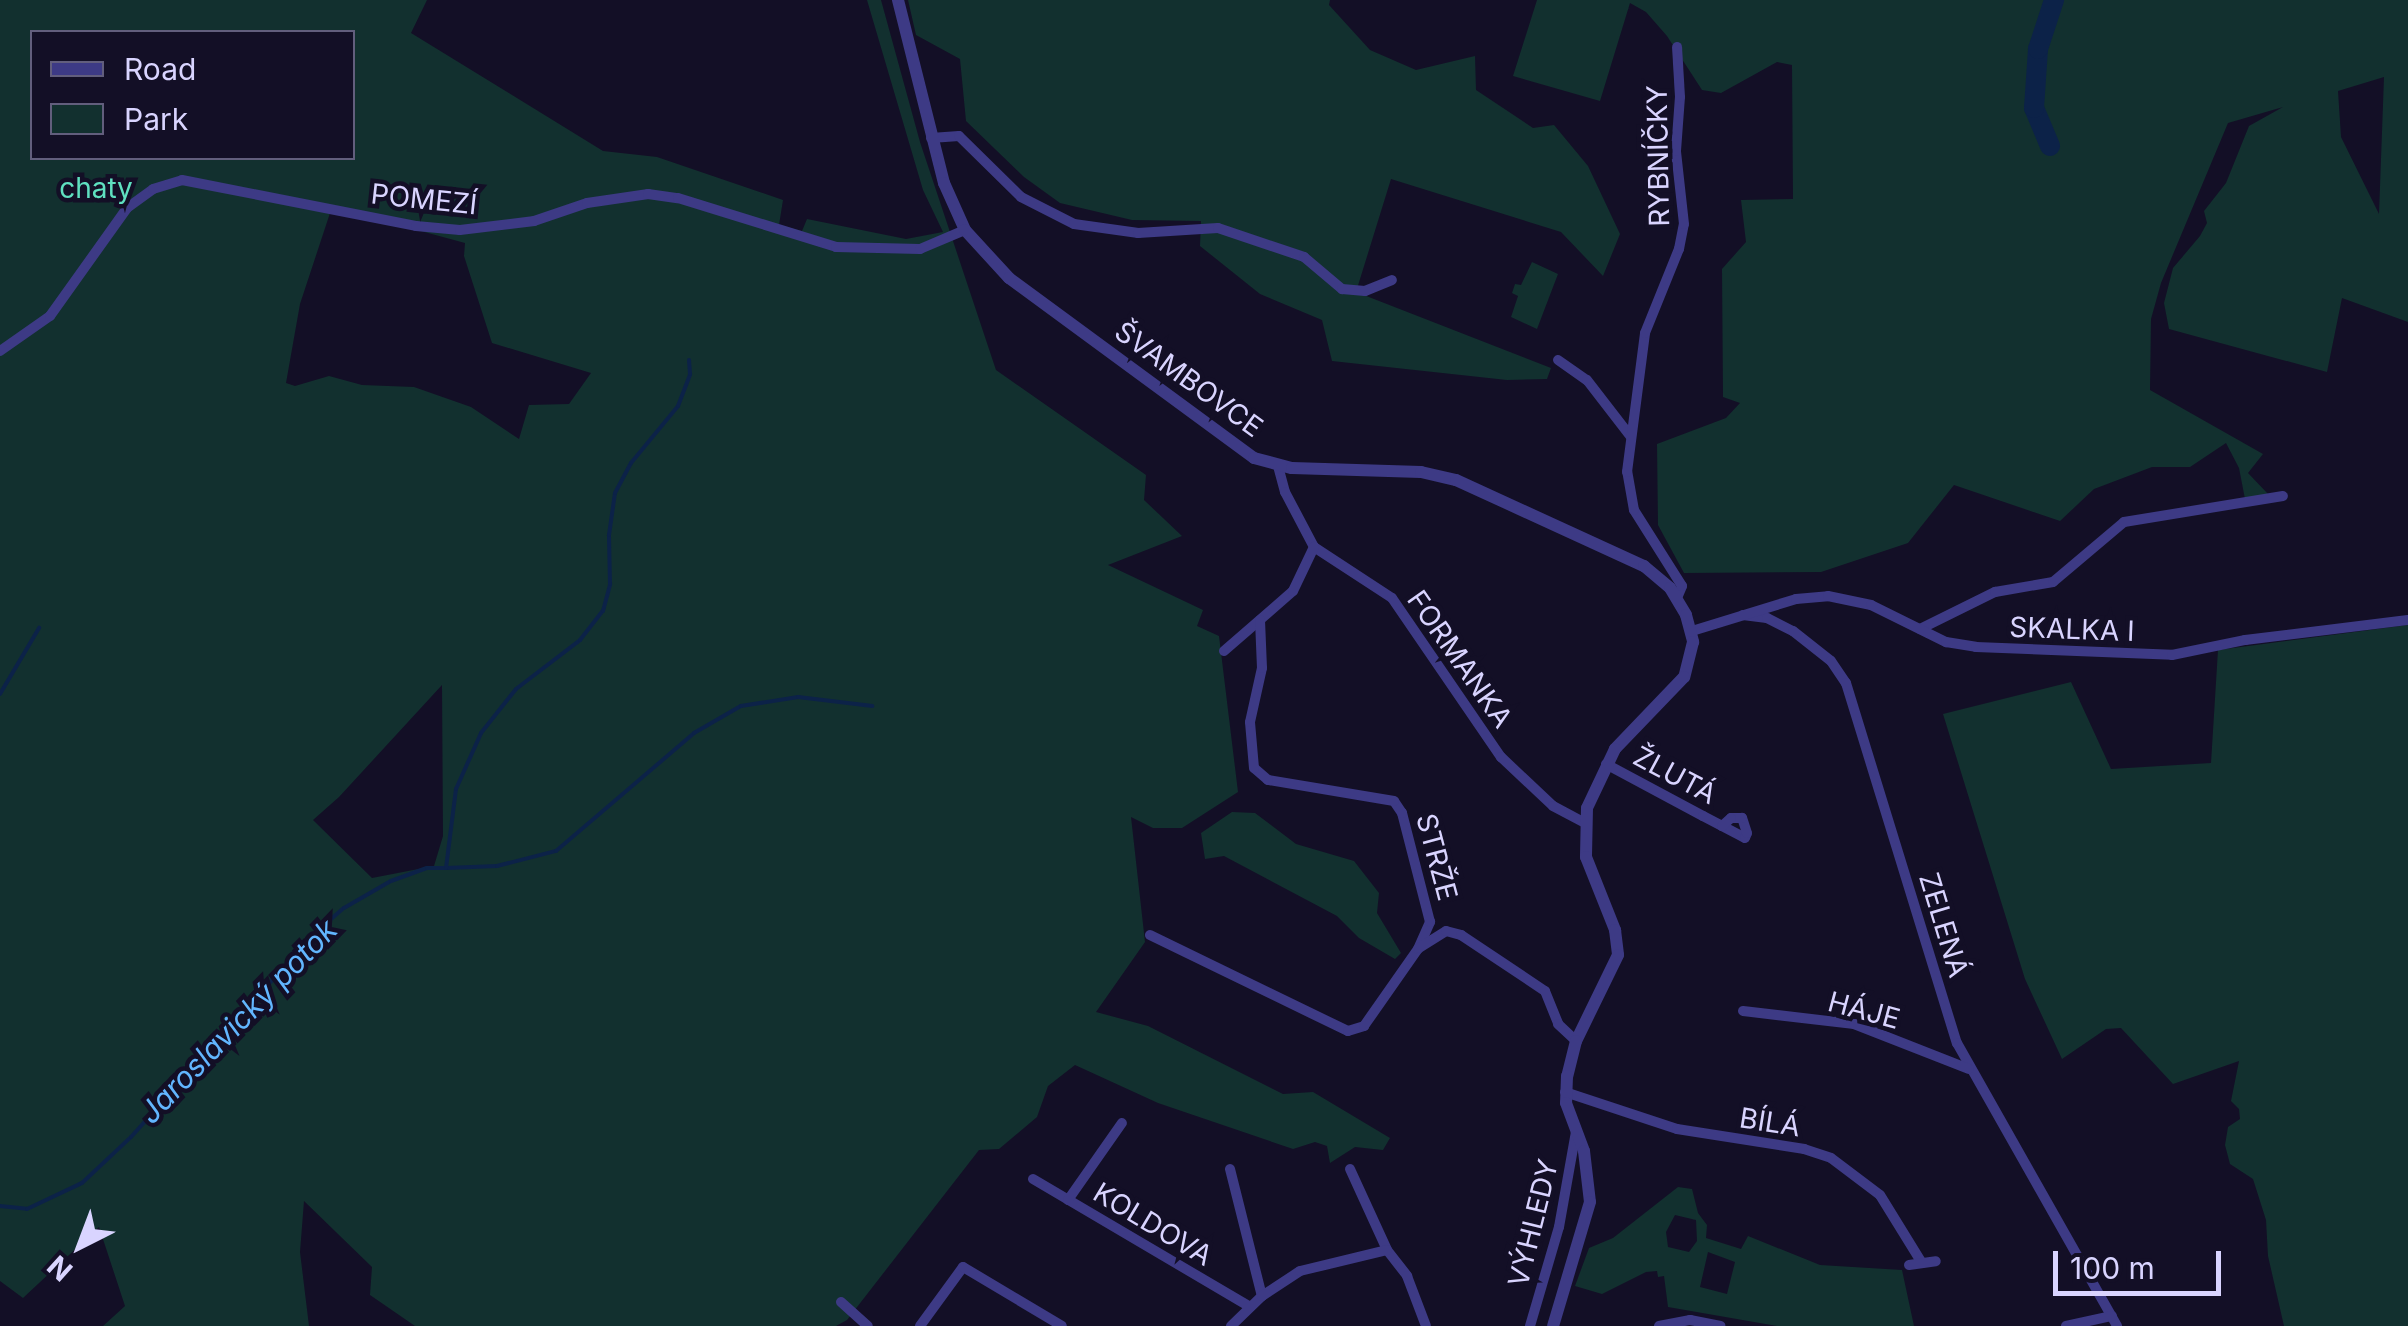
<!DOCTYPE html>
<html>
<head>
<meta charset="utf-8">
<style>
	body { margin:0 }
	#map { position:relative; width:2408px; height:1326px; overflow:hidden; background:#130f26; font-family:Inter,sans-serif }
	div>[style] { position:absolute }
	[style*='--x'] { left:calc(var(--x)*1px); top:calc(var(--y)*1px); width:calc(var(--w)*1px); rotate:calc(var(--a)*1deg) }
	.green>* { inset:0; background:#12302f }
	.stream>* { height:4px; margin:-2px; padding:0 2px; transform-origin:2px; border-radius:2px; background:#0c2248 }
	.river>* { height:20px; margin:-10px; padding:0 10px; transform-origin:10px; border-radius:10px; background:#0c2248 }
	.minor>* { height:10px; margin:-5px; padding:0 5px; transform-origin:5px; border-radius:5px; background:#3d3a85 }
	.tertiary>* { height:12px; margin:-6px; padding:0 6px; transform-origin:6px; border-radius:6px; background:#3d3a85 }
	span { translate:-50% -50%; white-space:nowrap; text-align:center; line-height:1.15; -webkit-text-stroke:9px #130f26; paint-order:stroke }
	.street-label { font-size:28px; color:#d9d4ff }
	.park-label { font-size:28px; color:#5fe0c0 }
	.water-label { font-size:30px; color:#62b6ff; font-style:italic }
	.legend { position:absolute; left:30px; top:30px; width:325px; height:130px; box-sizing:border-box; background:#130f26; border:2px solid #625e7d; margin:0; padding:12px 18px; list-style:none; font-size:30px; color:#d9d4ff }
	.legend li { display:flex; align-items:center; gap:20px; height:50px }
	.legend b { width:50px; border:2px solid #625e7d }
	.north { position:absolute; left:30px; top:1196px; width:100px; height:100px; -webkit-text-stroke:8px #130f26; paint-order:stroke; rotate:222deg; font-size:28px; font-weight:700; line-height:40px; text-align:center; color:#d9d4ff }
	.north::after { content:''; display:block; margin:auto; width:35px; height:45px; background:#d9d4ff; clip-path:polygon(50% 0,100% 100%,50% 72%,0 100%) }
	.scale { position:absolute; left:2053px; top:1251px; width:168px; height:45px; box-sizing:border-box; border:5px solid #d9d4ff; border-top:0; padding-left:12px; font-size:30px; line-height:35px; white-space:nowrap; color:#d9d4ff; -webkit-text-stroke:8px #130f26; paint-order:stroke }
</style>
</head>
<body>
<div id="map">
	<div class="green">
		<i style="clip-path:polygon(evenodd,0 0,427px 0,411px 33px,603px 151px,657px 157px,783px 200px,779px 225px,802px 231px,807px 219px,906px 239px,943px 232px,923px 190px,867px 0,881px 0,920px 142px,996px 370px,1146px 475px,1144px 500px,1182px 536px,1108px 565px,1203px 610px,1197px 626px,1219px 636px,1238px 792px,1182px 828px,1153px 828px,1131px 817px,1145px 942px,1096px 1012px,1148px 1026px,1283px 1094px,1313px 1092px,1390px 1138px,1383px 1150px,1355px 1147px,1330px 1163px,1327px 1146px,1315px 1142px,1293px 1149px,1158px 1103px,1075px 1065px,1048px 1086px,1037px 1117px,999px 1149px,979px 1150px,847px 1320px,836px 1326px,415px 1326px,370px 1295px,372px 1267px,304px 1201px,300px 1252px,309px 1326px,103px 1326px,125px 1306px,99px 1227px,23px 1298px,0 1281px,0 0,32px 32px,352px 32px,352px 158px,32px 158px,32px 32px,0 0,332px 207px,465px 243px,464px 256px,492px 343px,591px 373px,569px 404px,529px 405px,519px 439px,471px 407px,414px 387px,362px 385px,329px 376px,295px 386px,286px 383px,300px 304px,332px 207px,0 0,442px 685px,443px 836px,434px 866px,372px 878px,313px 820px,339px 797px,442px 685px)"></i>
		<i style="clip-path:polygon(908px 0,1330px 0,1329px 5px,1370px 50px,1416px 70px,1475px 56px,1476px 90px,1533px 128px,1554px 125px,1588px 166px,1620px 234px,1603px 276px,1561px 232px,1391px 179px,1356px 292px,1551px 368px,1547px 379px,1507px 380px,1332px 361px,1322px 320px,1260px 294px,1200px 246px,1201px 221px,1132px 220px,1060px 203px,1024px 177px,966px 121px,960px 59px,916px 35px)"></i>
		<i style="clip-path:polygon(evenodd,1537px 0,2408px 0,2408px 322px,2342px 298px,2327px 372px,2169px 329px,2164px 303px,2173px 268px,2200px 236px,2207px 223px,2204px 211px,2226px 183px,2249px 126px,2283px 107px,2228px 123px,2161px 283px,2151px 319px,2150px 390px,2263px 454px,2248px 473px,2269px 495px,2245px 499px,2239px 468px,2226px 443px,2190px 467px,2152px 467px,2094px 489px,2060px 521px,1954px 485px,1908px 543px,1821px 572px,1684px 573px,1658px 525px,1657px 444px,1726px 418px,1740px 403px,1723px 397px,1722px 269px,1746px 242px,1741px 200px,1793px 199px,1792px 65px,1777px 62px,1721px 93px,1702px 90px,1667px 36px,1646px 12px,1630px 3px,1600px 101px,1513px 76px,1537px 0,2384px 77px,2379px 214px,2341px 137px,2338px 91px,2384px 77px)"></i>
		<i style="clip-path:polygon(1532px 262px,1558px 274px,1537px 329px,1511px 317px,1518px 296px,1512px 293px,1515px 284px,1521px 285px)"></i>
		<i style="clip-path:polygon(2408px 625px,2408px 1326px,2284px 1326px,2268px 1256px,2266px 1220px,2253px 1179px,2230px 1164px,2225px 1145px,2228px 1127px,2240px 1119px,2239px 1109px,2231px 1101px,2239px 1061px,2173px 1084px,2121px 1028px,2106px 1029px,2062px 1059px,2025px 979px,1943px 714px,2071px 682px,2111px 769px,2211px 763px,2218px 650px)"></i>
		<i style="clip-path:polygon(1232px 812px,1255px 813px,1296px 844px,1354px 861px,1379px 893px,1377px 913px,1401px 953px,1395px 959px,1359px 938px,1337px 916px,1224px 856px,1205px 859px,1201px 833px)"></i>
		<i style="clip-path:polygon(evenodd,1678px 1187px,1692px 1189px,1698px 1213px,1707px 1225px,1706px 1238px,1741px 1249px,1748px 1236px,1820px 1265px,1902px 1270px,1914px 1326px,1777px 1326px,1668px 1307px,1664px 1276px,1658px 1277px,1657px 1271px,1646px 1272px,1602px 1294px,1575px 1286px,1589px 1248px,1613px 1238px,1678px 1187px,1675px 1215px,1696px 1220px,1697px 1241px,1689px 1252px,1668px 1247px,1666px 1232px,1675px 1215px,1678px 1187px,1708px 1252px,1735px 1262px,1727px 1294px,1700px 1287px,1708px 1252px)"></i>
	</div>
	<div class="stream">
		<i style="--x:0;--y:694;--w:77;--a:-59.4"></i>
		<i style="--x:446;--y:868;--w:51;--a:-2.2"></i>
		<i style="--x:497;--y:866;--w:61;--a:-14.3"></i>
		<i style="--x:556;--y:851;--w:182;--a:-40.5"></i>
		<i style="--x:694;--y:733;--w:54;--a:-29.9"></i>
		<i style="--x:741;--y:706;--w:58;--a:-9"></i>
		<i style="--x:798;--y:697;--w:75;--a:6.9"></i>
		<i style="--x:0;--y:1206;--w:27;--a:6"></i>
		<i style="--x:27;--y:1209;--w:61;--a:-25.3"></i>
		<i style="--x:82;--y:1183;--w:67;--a:-43.2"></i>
		<i style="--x:131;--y:1137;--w:275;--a:-48"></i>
		<i style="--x:315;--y:933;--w:38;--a:-41"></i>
		<i style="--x:344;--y:908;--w:54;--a:-29.9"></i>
		<i style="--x:391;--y:881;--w:38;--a:-20"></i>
		<i style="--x:427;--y:868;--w:19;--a:0"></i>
		<i style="--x:446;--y:868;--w:80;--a:-82.8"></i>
		<i style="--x:456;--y:789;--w:61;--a:-65.9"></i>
		<i style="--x:481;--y:733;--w:56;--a:-51.5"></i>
		<i style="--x:516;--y:689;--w:81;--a:-37.4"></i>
		<i style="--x:580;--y:640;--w:37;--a:-52"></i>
		<i style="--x:603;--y:611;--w:28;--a:-75"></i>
		<i style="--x:610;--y:584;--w:49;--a:-91.2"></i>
		<i style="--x:609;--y:535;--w:42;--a:-81.9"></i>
		<i style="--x:615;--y:493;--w:34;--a:-62"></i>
		<i style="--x:631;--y:463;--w:74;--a:-50.5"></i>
		<i style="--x:678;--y:406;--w:34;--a:-69"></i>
		<i style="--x:690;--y:374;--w:14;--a:-94"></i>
	</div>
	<div class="river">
		<i style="--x:2050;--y:146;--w:41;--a:-112.8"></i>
		<i style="--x:2034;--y:108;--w:59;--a:-86.1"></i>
		<i style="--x:2038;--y:49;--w:52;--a:-71.9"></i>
	</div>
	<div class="minor">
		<i style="--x:931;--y:138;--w:28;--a:-4"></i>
		<i style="--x:959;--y:136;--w:87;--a:44.5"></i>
		<i style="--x:1021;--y:197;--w:59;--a:27"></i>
		<i style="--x:1074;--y:224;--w:65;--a:8"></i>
		<i style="--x:1138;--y:233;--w:80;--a:-3.6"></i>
		<i style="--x:1218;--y:228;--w:91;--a:18.6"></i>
		<i style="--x:1304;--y:257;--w:50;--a:40.1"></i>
		<i style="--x:1342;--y:289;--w:23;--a:5"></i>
		<i style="--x:1365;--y:291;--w:29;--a:-22"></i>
		<i style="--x:0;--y:351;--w:61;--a:-35"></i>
		<i style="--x:50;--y:316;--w:133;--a:-54.5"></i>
		<i style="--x:127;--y:208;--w:32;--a:-36"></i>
		<i style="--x:153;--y:189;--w:30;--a:-17"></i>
		<i style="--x:182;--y:180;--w:238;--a:11.1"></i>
		<i style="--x:416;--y:226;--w:44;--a:5.2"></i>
		<i style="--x:460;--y:230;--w:75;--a:-6.9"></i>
		<i style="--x:534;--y:221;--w:56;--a:-18.8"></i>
		<i style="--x:587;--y:203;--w:62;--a:-8.4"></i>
		<i style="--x:648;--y:194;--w:30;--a:8"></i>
		<i style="--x:678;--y:198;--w:165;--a:17.2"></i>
		<i style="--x:836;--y:247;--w:84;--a:1.4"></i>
		<i style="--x:920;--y:249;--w:49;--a:-22.9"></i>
		<i style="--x:1558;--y:360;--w:35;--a:35"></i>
		<i style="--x:1587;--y:380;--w:72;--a:52.3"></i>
		<i style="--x:1278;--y:466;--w:27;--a:75"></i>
		<i style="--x:1285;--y:492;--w:62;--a:62.2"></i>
		<i style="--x:1314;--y:547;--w:93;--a:33.2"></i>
		<i style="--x:1392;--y:598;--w:193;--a:55.6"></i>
		<i style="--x:1501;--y:757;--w:71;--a:43.3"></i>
		<i style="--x:1553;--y:806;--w:36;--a:28"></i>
		<i style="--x:1677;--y:598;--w:13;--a:-67"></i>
		<i style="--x:1682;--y:586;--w:90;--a:-122.3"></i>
		<i style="--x:1634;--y:510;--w:39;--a:-100"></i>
		<i style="--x:1627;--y:472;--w:140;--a:-82.6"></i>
		<i style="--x:1645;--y:333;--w:91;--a:-68"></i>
		<i style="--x:1679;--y:249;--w:25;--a:-79"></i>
		<i style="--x:1684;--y:224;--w:73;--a:-96.3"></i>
		<i style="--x:1676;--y:151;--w:54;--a:-85.8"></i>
		<i style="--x:1680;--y:97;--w:50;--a:-93.4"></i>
		<i style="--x:1743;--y:615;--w:24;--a:7"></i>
		<i style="--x:1767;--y:618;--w:29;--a:27"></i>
		<i style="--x:1793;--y:631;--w:48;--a:38.3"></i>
		<i style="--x:1831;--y:661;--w:27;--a:56"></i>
		<i style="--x:1846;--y:683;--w:377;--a:72.9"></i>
		<i style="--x:1957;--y:1043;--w:325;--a:60.5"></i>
		<i style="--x:1920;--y:629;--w:84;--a:-26.3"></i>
		<i style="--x:1995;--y:592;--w:59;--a:-9.8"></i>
		<i style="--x:2053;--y:582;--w:93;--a:-40.2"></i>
		<i style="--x:2124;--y:522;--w:161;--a:-9.3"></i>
		<i style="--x:1692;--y:631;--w:109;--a:-17.1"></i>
		<i style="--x:1796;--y:599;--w:32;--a:-5"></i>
		<i style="--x:1828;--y:596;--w:44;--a:11.8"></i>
		<i style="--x:1871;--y:605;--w:84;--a:26.3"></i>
		<i style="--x:1946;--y:642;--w:30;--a:9"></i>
		<i style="--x:1976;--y:647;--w:196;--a:2.3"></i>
		<i style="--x:2172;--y:655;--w:75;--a:-11.6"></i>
		<i style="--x:2245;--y:640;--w:164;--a:-7"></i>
		<i style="--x:1224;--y:651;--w:91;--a:-41"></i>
		<i style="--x:1293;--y:591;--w:49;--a:-64.5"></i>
		<i style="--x:1606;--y:764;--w:110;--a:28.2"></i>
		<i style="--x:1703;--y:816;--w:47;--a:27.6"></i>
		<i style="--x:1745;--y:838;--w:5;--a:-68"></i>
		<i style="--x:1747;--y:833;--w:16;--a:-108"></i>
		<i style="--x:1742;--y:818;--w:11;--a:180"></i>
		<i style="--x:1731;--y:818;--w:12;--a:138"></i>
		<i style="--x:1150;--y:935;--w:220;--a:25.9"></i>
		<i style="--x:1348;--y:1031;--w:17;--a:-17"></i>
		<i style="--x:1364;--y:1026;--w:94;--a:-55"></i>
		<i style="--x:1418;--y:949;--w:30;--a:-66"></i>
		<i style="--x:1430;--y:922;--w:113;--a:-104.4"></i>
		<i style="--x:1402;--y:813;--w:14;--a:-124"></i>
		<i style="--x:1394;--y:801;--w:128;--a:-170.5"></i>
		<i style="--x:1268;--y:780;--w:18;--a:-139"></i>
		<i style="--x:1254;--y:768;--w:46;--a:-95"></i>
		<i style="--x:1250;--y:722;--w:55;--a:-77.5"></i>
		<i style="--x:1262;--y:668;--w:48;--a:-92.4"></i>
		<i style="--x:1419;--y:948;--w:32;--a:-32"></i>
		<i style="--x:1446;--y:931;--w:16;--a:15"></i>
		<i style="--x:1461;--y:935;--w:101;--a:33.7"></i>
		<i style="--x:1545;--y:991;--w:35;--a:68"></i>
		<i style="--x:1558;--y:1024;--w:25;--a:43"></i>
		<i style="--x:1743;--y:1011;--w:112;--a:6.7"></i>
		<i style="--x:1854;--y:1024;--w:123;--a:21.4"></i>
		<i style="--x:1565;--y:1092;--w:118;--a:18.3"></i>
		<i style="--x:1677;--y:1129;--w:129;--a:8.9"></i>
		<i style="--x:1804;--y:1149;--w:28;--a:18"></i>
		<i style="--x:1831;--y:1158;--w:61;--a:37.1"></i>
		<i style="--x:1880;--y:1195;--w:80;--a:58.3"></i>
		<i style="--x:1230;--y:1169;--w:131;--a:75.9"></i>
		<i style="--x:1350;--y:1169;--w:89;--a:65.4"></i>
		<i style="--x:1387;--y:1250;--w:33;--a:52"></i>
		<i style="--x:1407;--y:1276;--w:53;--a:69.2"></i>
		<i style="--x:1033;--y:1179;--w:252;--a:30.5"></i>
		<i style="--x:1068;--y:1200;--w:94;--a:-55"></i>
		<i style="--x:1909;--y:1265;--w:27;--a:-8"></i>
		<i style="--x:841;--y:1302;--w:36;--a:42"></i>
		<i style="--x:920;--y:1326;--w:73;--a:-53.9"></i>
		<i style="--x:963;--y:1267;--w:115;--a:30.8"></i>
		<i style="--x:1231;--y:1326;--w:43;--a:-44.1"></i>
		<i style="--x:1262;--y:1296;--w:45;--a:-33.3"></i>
		<i style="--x:1300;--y:1271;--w:89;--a:-13.6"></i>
		<i style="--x:1530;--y:1326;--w:103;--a:-73.7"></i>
		<i style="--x:1559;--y:1227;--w:97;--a:-79.9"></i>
		<i style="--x:1659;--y:1326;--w:32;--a:-11"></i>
		<i style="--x:1690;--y:1320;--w:31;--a:11"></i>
		<i style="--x:2066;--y:1326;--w:47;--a:-12.3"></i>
	</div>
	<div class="tertiary">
		<i style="--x:898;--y:0;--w:189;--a:75.9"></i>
		<i style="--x:944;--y:183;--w:51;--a:65.9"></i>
		<i style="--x:965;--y:230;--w:65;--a:47.5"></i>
		<i style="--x:1009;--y:278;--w:304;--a:36.3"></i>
		<i style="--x:1254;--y:458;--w:39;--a:15"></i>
		<i style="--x:1292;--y:468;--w:129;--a:1.8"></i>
		<i style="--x:1421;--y:472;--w:36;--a:13"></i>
		<i style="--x:1456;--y:480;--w:207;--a:24.6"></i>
		<i style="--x:1644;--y:566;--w:34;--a:40"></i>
		<i style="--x:1670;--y:588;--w:31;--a:59"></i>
		<i style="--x:1686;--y:615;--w:28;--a:75"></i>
		<i style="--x:1693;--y:642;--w:36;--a:104"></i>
		<i style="--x:1684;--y:677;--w:100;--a:133.8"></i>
		<i style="--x:1615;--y:749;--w:65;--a:115.4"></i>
		<i style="--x:1587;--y:808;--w:49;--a:91.2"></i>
		<i style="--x:1586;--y:857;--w:79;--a:68.3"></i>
		<i style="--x:1615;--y:930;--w:25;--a:83"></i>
		<i style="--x:1618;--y:955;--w:96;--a:116"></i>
		<i style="--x:1576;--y:1041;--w:36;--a:104"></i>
		<i style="--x:1567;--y:1076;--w:27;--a:92"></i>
		<i style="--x:1566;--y:1103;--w:51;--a:69.4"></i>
		<i style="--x:1584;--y:1151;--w:51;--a:83.3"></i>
		<i style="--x:1590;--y:1202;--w:129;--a:106.6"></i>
	</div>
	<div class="street-label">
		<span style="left:1658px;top:156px;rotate:-91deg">RYBNÍČKY</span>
		<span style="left:424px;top:199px;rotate:6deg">POMEZÍ</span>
		<span style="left:1189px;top:379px;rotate:36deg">ŠVAMBOVCE</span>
		<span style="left:2072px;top:629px;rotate:2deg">SKALKA I</span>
		<span style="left:1460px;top:659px;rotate:55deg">FORMANKA</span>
		<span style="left:1675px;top:775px;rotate:28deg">ŽLUTÁ</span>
		<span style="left:1437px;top:857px;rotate:75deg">STRŽE</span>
		<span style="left:1944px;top:925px;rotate:73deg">ZELENÁ</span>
		<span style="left:1864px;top:1010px;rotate:15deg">HÁJE</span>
		<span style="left:1770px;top:1122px;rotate:9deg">BÍLÁ</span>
		<span style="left:1533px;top:1223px;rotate:-76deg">VÝHLEDY</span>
		<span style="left:1153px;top:1224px;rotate:31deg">KOLDOVA</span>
	</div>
	<div class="park-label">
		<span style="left:96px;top:188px">chaty</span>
	</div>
	<div class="water-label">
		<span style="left:238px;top:1021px;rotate:-46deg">Jaroslavický potok</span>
	</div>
	<ul class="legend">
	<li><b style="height:12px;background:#3d3a85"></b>Road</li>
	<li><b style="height:28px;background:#12302f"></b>Park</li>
	</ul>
	<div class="north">N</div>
	<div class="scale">100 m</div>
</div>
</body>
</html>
